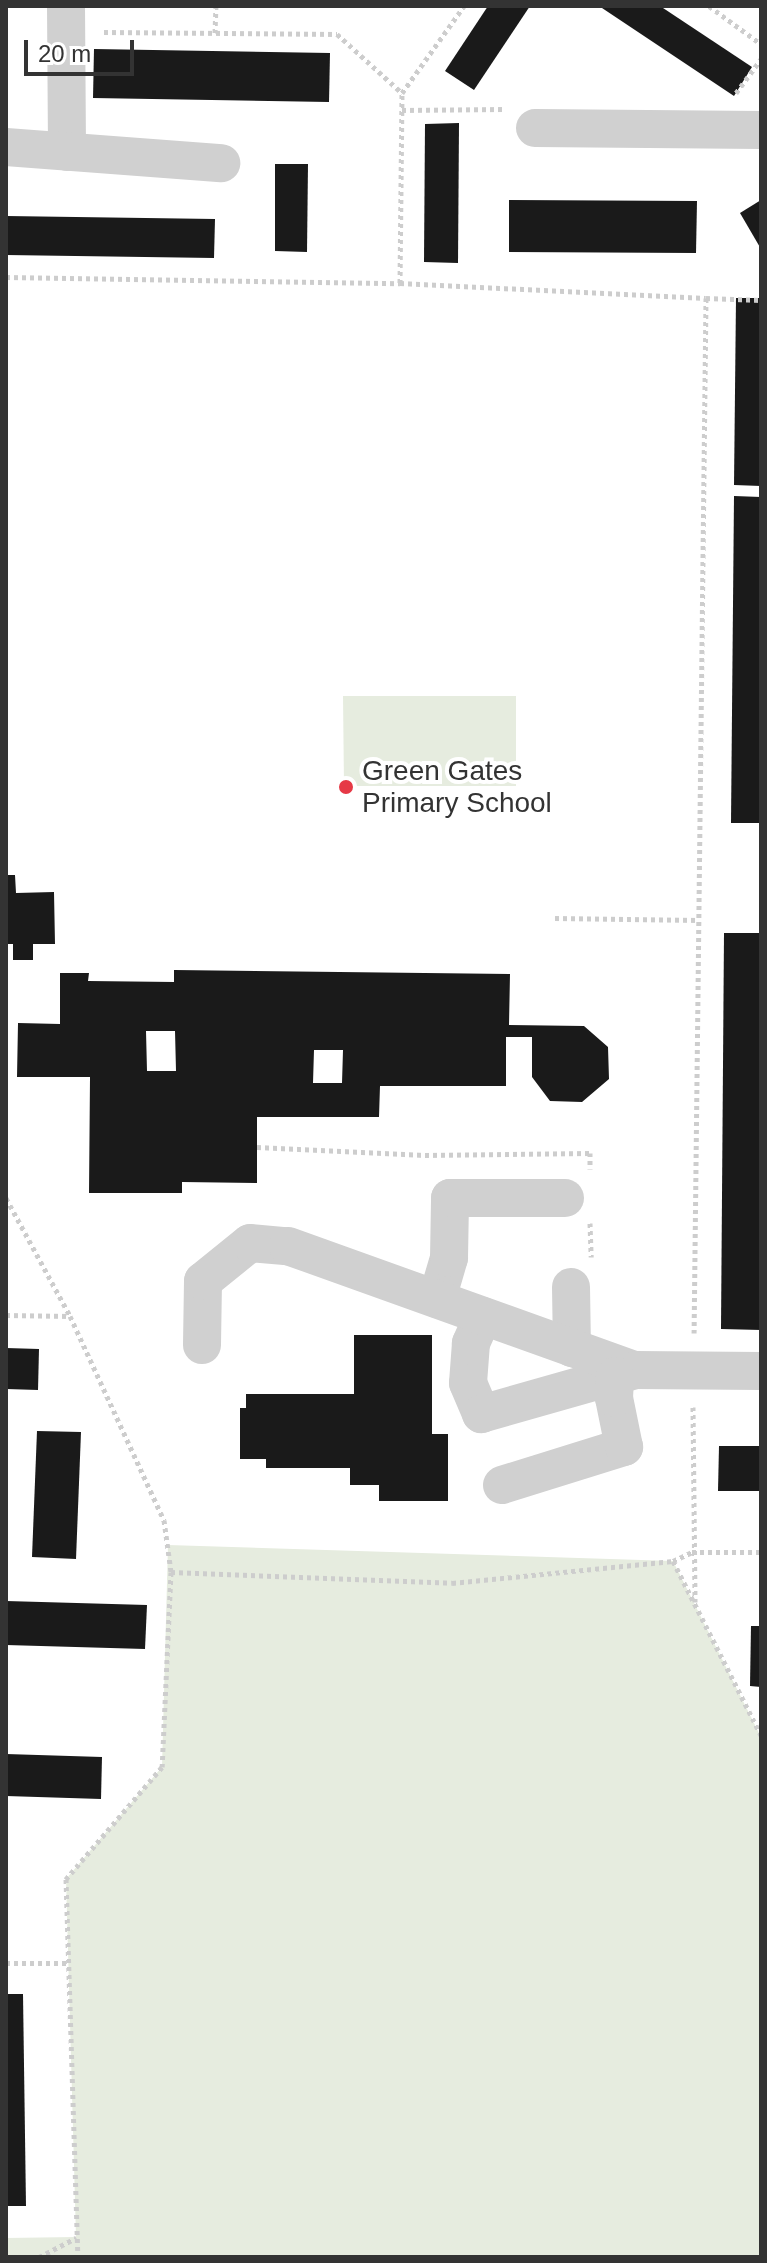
<!DOCTYPE html>
<html>
<head>
<meta charset="utf-8">
<style>
	body { margin:0 }
	#map { position:relative; width:767px; height:2263px; overflow:hidden; background:#fff; font-family:Arial,sans-serif }
	div>[style] { position:absolute }
	[style*='--x'] { left:calc(var(--x)*1px); top:calc(var(--y)*1px); width:calc(var(--w)*1px); rotate:calc(var(--a)*1deg) }
	.green>* { inset:0; background:#e6ecdf }
	.building>* { inset:0; background:#1a1a1a }
	.path>* { height:5px; margin-top:-2.5px; transform-origin:0; background:repeating-linear-gradient(90deg,#cdcdcd 0 4px,transparent 0 8px) }
	.minor>* { height:38px; margin:-19px; padding:0 19px; transform-origin:19px; border-radius:19px; background:#d0d0d0 }
	.dots>* { width:22px; height:22px; translate:-50% -50%; box-sizing:border-box; border:4px solid #fff; border-radius:50% }
	span { translate:-50% -50%; white-space:nowrap; text-align:center; line-height:1.15; -webkit-text-stroke:8px #fff; paint-order:stroke }
	.poi-label { font-size:28px; color:#333 }
	.left { translate:0 -50%; text-align:left }
	.frame { position:absolute; inset:0; border:8px solid #333; pointer-events:none }
	.scale { position:absolute; left:24px; top:40px; width:110px; height:36px; box-sizing:border-box; border:4px solid #333; border-top:0; padding-left:10px; font-size:24px; line-height:28px; white-space:nowrap; color:#333; -webkit-text-stroke:6px #fff; paint-order:stroke }
</style>
</head>
<body>
<div id="map">
	<div class="green">
		<i style="clip-path:polygon(343px 696px,516px 696px,516px 786px,344px 786px)"></i>
		<i style="clip-path:polygon(168px 1545px,673px 1561px,761px 1737px,761px 2257px,6px 2257px,6px 2238px,76px 2237px,66px 1879px,162px 1767px)"></i>
	</div>
	<div class="building">
		<i style="clip-path:polygon(488px 6px,530px 6px,474px 90px,445px 71px)"></i>
		<i style="clip-path:polygon(599px 6px,660px 6px,752px 67px,734px 96px)"></i>
		<i style="clip-path:polygon(94px 49px,330px 53px,329px 102px,93px 98px)"></i>
		<i style="clip-path:polygon(459px 123px,458px 263px,424px 262px,425px 124px)"></i>
		<i style="clip-path:polygon(275px 164px,308px 164px,307px 252px,275px 251px)"></i>
		<i style="clip-path:polygon(509px 200px,697px 201px,696px 253px,509px 252px)"></i>
		<i style="clip-path:polygon(761px 200px,761px 249px,740px 213px)"></i>
		<i style="clip-path:polygon(6px 216px,215px 219px,214px 258px,6px 255px)"></i>
		<i style="clip-path:polygon(736px 298px,761px 298px,761px 486px,734px 485px)"></i>
		<i style="clip-path:polygon(734px 496px,761px 497px,761px 823px,731px 823px)"></i>
		<i style="clip-path:polygon(6px 875px,15px 875px,16px 893px,54px 892px,55px 944px,33px 944px,33px 960px,13px 960px,13px 944px,6px 944px)"></i>
		<i style="clip-path:polygon(724px 933px,761px 933px,761px 1330px,721px 1329px)"></i>
		<i style="clip-path:polygon(evenodd,174px 970px,510px 974px,509px 1025px,584px 1026px,608px 1047px,609px 1079px,582px 1102px,550px 1101px,532px 1077px,532px 1037px,506px 1037px,506px 1086px,380px 1086px,379px 1117px,257px 1117px,257px 1183px,182px 1182px,182px 1193px,89px 1193px,90px 1077px,17px 1077px,18px 1023px,60px 1024px,60px 973px,89px 973px,88px 981px,174px 982px,174px 970px,146px 1031px,175px 1031px,176px 1071px,147px 1071px,146px 1031px,174px 970px,314px 1050px,343px 1050px,342px 1083px,313px 1083px,314px 1050px)"></i>
		<i style="clip-path:polygon(354px 1335px,432px 1335px,432px 1434px,448px 1434px,448px 1501px,379px 1501px,379px 1485px,350px 1485px,350px 1468px,266px 1468px,266px 1459px,240px 1459px,240px 1408px,246px 1408px,246px 1394px,354px 1394px)"></i>
		<i style="clip-path:polygon(6px 1348px,39px 1349px,38px 1390px,6px 1389px)"></i>
		<i style="clip-path:polygon(37px 1431px,81px 1432px,76px 1559px,32px 1557px)"></i>
		<i style="clip-path:polygon(719px 1446px,761px 1446px,761px 1491px,718px 1491px)"></i>
		<i style="clip-path:polygon(6px 1601px,147px 1605px,145px 1649px,6px 1645px)"></i>
		<i style="clip-path:polygon(751px 1626px,761px 1626px,761px 1687px,750px 1686px)"></i>
		<i style="clip-path:polygon(6px 1754px,102px 1757px,101px 1799px,6px 1796px)"></i>
		<i style="clip-path:polygon(6px 1994px,23px 1994px,26px 2206px,6px 2206px)"></i>
	</div>
	<div class="path">
		<i style="--x:709;--y:6;--w:64;--a:36.2"></i>
		<i style="--x:104;--y:32;--w:233;--a:0.5"></i>
		<i style="--x:337;--y:34;--w:88;--a:42.2"></i>
		<i style="--x:215;--y:33;--w:27;--a:-88"></i>
		<i style="--x:736;--y:93;--w:42;--a:-53.7"></i>
		<i style="--x:402;--y:110;--w:102;--a:-0.6"></i>
		<i style="--x:6;--y:277;--w:394;--a:0.9"></i>
		<i style="--x:400;--y:283;--w:306;--a:2.8"></i>
		<i style="--x:706;--y:298;--w:1035;--a:90.66"></i>
		<i style="--x:400;--y:283;--w:190;--a:-89.4"></i>
		<i style="--x:402;--y:93;--w:107;--a:-54.5"></i>
		<i style="--x:706;--y:298;--w:55;--a:2.1"></i>
		<i style="--x:555;--y:918;--w:144;--a:0.8"></i>
		<i style="--x:257;--y:1147;--w:168;--a:2.7"></i>
		<i style="--x:425;--y:1155;--w:165;--a:-0.7"></i>
		<i style="--x:590;--y:1153;--w:16;--a:90"></i>
		<i style="--x:6;--y:1198;--w:134;--a:61.5"></i>
		<i style="--x:70;--y:1316;--w:225;--a:65.3"></i>
		<i style="--x:164;--y:1520;--w:52;--a:82.3"></i>
		<i style="--x:171;--y:1572;--w:195;--a:92.6"></i>
		<i style="--x:162;--y:1767;--w:148;--a:130.6"></i>
		<i style="--x:66;--y:1879;--w:378;--a:88.2"></i>
		<i style="--x:590;--y:1223;--w:34;--a:88"></i>
		<i style="--x:6;--y:1315;--w:64;--a:0.9"></i>
		<i style="--x:693;--y:1407;--w:195;--a:89.4"></i>
		<i style="--x:673;--y:1561;--w:21;--a:-25"></i>
		<i style="--x:692;--y:1552;--w:69;--a:0"></i>
		<i style="--x:171;--y:1572;--w:281;--a:2.2"></i>
		<i style="--x:452;--y:1583;--w:222;--a:-5.7"></i>
		<i style="--x:673;--y:1561;--w:195;--a:63.2"></i>
		<i style="--x:6;--y:1963;--w:60;--a:0"></i>
		<i style="--x:39;--y:2257;--w:42;--a:-27.2"></i>
	</div>
	<div class="minor">
		<i style="--x:66;--y:6;--w:146;--a:89.6"></i>
		<i style="--x:535;--y:128;--w:226;--a:0.5"></i>
		<i style="--x:6;--y:147;--w:216;--a:4.3"></i>
		<i style="--x:571;--y:1287;--w:61;--a:89.1"></i>
		<i style="--x:437;--y:1299;--w:43;--a:-73.7"></i>
		<i style="--x:449;--y:1258;--w:60;--a:-89"></i>
		<i style="--x:450;--y:1198;--w:115;--a:0"></i>
		<i style="--x:483;--y:1316;--w:30;--a:114"></i>
		<i style="--x:471;--y:1343;--w:40;--a:94.3"></i>
		<i style="--x:468;--y:1383;--w:34;--a:67"></i>
		<i style="--x:481;--y:1414;--w:160;--a:-15.9"></i>
		<i style="--x:202;--y:1345;--w:64;--a:-89.1"></i>
		<i style="--x:203;--y:1281;--w:60;--a:-39"></i>
		<i style="--x:250;--y:1243;--w:38;--a:5"></i>
		<i style="--x:288;--y:1246;--w:368;--a:19.7"></i>
		<i style="--x:635;--y:1370;--w:126;--a:0.5"></i>
		<i style="--x:502;--y:1485;--w:128;--a:-17.3"></i>
		<i style="--x:624;--y:1447;--w:50;--a:-101.5"></i>
		<i style="--x:614;--y:1398;--w:22;--a:-87"></i>
	</div>
	<div class="dots">
		<i style="left:346px;top:787px;background:#e63946"></i>
	</div>
	<div class="poi-label">
		<span class="left" style="left:362px;top:787px">Green Gates<br>Primary School</span>
	</div>
	<div class="frame"></div>
	<div class="scale">20 m</div>
</div>
</body>
</html>
